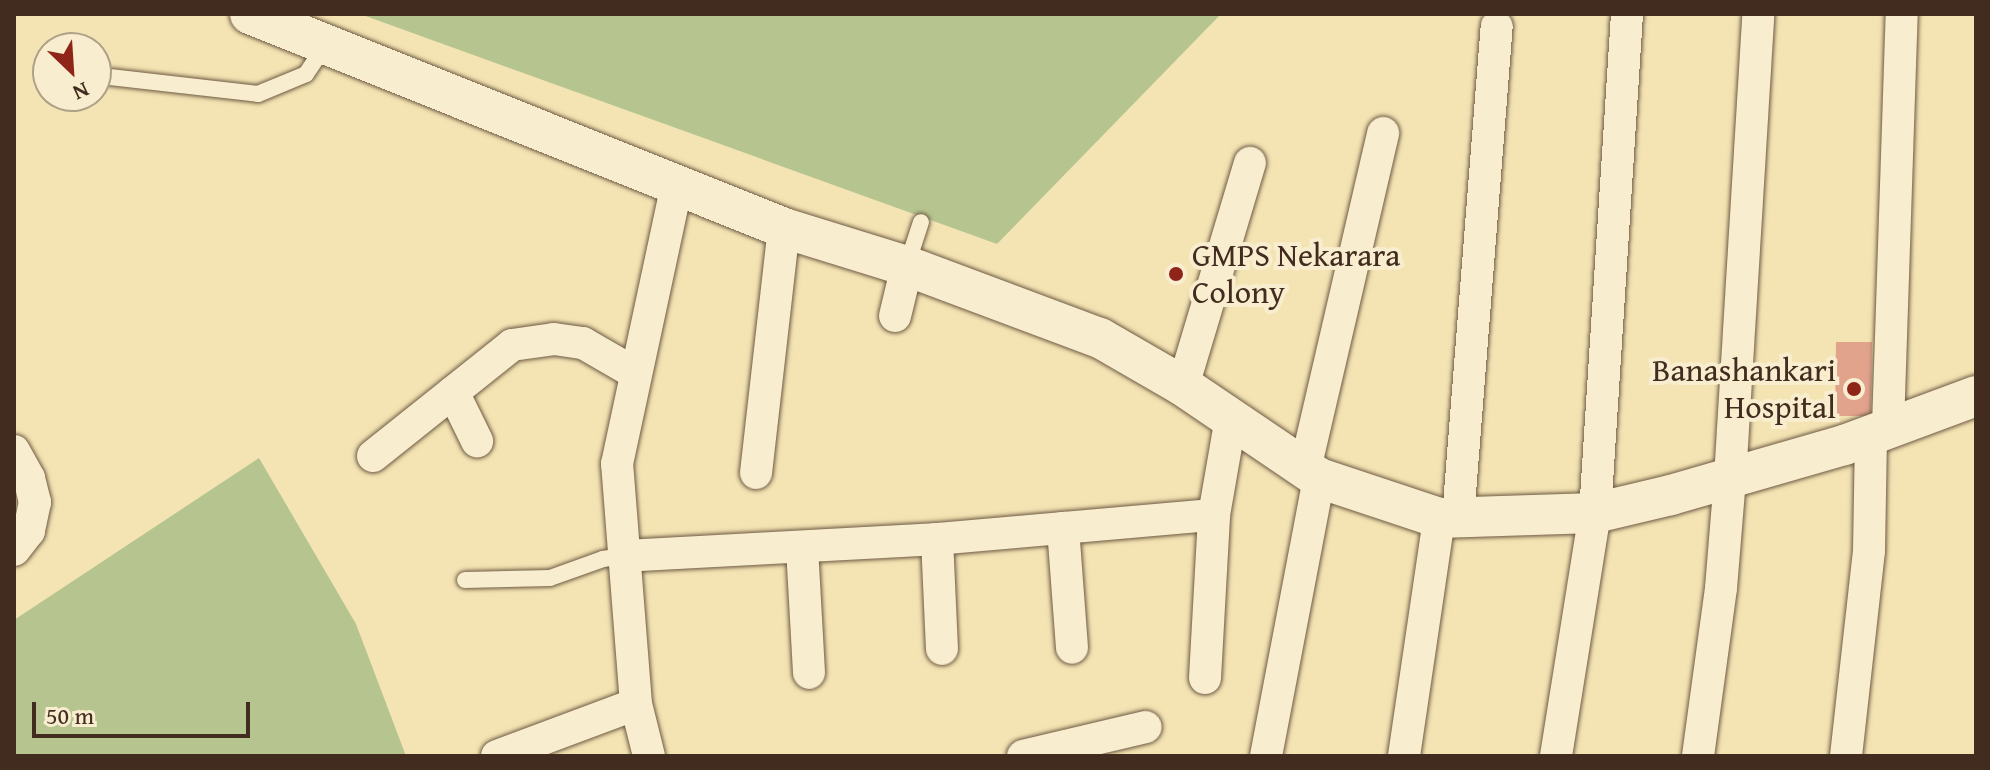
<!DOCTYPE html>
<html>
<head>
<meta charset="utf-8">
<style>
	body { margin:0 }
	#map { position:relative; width:1990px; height:770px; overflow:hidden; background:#f4e4b3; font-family:"Gentium Book Plus",serif }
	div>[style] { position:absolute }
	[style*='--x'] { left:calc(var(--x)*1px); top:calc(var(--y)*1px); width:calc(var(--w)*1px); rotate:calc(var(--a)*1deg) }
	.green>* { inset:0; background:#b6c590 }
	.building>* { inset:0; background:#e2a38d }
	.roads { filter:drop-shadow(0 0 2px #6e5a44) drop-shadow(0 0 2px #6e5a44) }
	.service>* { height:16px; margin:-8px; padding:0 8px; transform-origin:8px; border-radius:8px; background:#f8edce }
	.minor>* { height:32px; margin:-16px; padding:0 16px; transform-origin:16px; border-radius:16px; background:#f8edce }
	.tertiary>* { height:40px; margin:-20px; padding:0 20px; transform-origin:20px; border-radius:20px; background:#f8edce }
	.dots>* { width:22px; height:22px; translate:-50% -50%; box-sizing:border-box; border:4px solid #f8edce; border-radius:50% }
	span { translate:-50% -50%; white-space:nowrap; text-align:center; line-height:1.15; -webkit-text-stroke:8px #f8edce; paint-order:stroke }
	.poi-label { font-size:32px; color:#422c1f }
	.left { translate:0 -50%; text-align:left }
	.right { translate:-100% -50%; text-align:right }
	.frame { position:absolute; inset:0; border:16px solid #422c1f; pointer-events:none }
	.north { position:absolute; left:32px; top:32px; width:80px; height:80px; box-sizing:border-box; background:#f8edce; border:2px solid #afa088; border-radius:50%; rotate:155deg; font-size:22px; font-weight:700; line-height:32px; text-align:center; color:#422c1f }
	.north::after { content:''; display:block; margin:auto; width:28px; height:36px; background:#8f2418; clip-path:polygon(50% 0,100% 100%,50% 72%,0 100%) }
	.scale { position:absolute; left:32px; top:702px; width:218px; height:36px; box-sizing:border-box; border:4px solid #422c1f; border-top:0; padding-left:10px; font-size:24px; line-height:28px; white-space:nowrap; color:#422c1f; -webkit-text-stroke:6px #f8edce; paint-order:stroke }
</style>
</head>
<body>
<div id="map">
	<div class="green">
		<i style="clip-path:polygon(360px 14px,1221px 14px,997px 244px)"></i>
		<i style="clip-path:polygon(259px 458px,356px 624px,406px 756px,14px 756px,14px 620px)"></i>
	</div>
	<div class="building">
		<i style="clip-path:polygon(1836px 342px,1872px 342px,1871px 416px,1835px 416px)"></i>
	</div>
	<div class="roads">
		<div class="service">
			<i style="--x:101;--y:76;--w:158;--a:6.5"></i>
			<i style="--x:258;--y:94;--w:52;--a:-22.6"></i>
			<i style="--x:306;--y:74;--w:34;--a:-56"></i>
			<i style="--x:907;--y:265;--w:45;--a:-72"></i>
			<i style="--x:465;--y:580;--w:85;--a:-1.3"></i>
			<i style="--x:550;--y:578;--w:56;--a:-19.7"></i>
			<i style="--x:603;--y:559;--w:20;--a:-9"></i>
		</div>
		<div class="minor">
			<i style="--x:895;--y:316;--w:51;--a:-76.5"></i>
			<i style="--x:1183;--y:386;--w:233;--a:-73.3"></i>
			<i style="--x:453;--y:392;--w:55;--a:63.9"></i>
			<i style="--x:1888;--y:427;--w:413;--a:-88.1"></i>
			<i style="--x:14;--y:451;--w:31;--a:61"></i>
			<i style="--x:29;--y:478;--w:25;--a:76"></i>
			<i style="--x:35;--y:502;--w:30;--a:102"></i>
			<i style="--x:29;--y:531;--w:24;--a:128"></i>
			<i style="--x:373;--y:456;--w:178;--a:-38.6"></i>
			<i style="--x:512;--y:345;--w:42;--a:-8.1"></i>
			<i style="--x:554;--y:339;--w:29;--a:8"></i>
			<i style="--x:583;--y:343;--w:60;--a:30"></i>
			<i style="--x:1305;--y:469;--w:345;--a:-76.9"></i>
			<i style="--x:756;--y:473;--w:247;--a:-83.5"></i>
			<i style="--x:1458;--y:518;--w:493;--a:-85.5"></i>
			<i style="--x:1063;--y:528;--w:120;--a:85.7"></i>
			<i style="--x:937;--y:539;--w:110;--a:87.4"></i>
			<i style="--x:802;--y:547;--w:126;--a:86.8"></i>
			<i style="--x:623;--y:556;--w:314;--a:-3.1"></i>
			<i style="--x:937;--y:539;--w:278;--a:-5"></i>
			<i style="--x:1205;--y:678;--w:163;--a:-86.8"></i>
			<i style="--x:1214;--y:515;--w:98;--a:-80.1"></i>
			<i style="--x:497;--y:756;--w:148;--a:-20.5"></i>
			<i style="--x:649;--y:756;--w:54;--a:-104"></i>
			<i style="--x:636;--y:704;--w:241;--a:-94.5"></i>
			<i style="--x:617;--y:464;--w:285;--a:-77.9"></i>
			<i style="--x:1023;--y:756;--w:126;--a:-13.3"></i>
			<i style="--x:1266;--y:756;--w:283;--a:-79.2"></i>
			<i style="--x:1404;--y:756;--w:241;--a:-81.6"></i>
			<i style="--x:1556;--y:756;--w:246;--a:-80.9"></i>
			<i style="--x:1595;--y:513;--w:500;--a:-86.33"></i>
			<i style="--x:1698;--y:756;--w:170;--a:-82.2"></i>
			<i style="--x:1721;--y:588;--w:110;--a:-85.3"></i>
			<i style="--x:1730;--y:478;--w:465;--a:-86.5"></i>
			<i style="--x:1846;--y:756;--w:206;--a:-83.6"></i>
			<i style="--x:1869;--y:551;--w:117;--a:-89"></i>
		</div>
		<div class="tertiary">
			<i style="--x:250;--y:14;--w:575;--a:21.84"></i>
			<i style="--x:784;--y:228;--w:129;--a:17.2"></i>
			<i style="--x:907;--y:266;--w:206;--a:20.5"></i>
			<i style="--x:1100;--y:338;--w:96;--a:30"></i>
			<i style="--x:1183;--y:386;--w:164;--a:34.1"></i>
			<i style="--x:1319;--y:478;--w:126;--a:18.4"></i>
			<i style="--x:1439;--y:518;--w:156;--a:-1.8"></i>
			<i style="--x:1595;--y:513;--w:78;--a:-13.3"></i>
			<i style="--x:1671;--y:495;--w:180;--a:-16.1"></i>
			<i style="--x:1844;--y:445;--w:141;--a:-20.4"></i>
		</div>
	</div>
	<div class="dots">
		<i style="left:1176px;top:274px;background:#8f2418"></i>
		<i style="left:1854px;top:389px;background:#8f2418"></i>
	</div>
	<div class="poi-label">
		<span class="left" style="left:1192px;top:274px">GMPS Nekarara<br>Colony</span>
		<span class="right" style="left:1836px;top:389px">Banashankari<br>Hospital</span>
	</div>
	<div class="frame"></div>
	<div class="north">N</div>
	<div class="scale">50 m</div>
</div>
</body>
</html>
